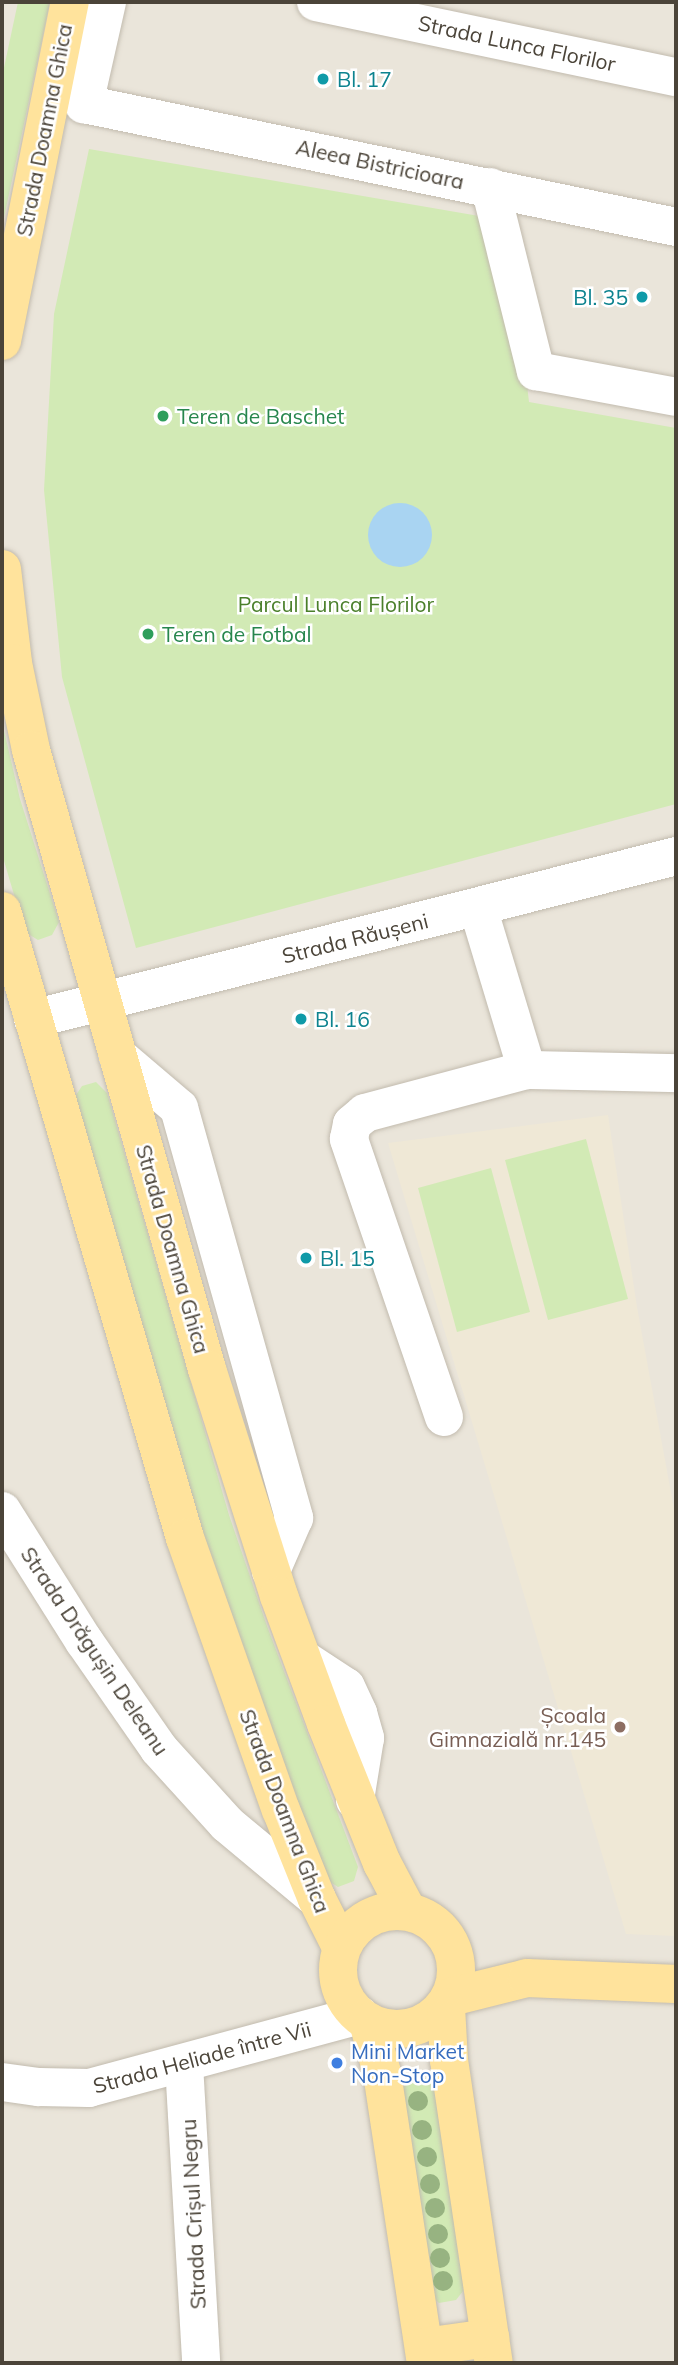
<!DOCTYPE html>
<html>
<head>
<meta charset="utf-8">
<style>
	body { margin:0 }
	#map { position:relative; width:678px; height:2365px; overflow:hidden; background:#f6f3ec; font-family:Mulish,sans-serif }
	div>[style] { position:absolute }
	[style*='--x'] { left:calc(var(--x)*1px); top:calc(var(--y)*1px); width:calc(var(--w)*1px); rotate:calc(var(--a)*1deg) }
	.residential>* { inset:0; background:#eae5da }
	.education>* { inset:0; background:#efe8d6 }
	.green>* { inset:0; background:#d2eab5 }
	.water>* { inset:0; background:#a9d4f2 }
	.round { border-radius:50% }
	.roads { filter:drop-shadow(0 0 2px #c2bbae) drop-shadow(0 0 2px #c2bbae) }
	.minor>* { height:38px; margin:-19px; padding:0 19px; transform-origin:19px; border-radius:19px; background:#fff }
	.major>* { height:38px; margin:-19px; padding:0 19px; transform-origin:19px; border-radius:19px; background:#ffe39c }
	.major>.ring { margin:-19px; padding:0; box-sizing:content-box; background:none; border:38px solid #ffe39c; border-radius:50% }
	.trees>* { width:20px; height:20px; margin:-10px; border-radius:50%; background:#97b381 }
	.dots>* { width:19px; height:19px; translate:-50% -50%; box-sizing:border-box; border:4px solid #fff; border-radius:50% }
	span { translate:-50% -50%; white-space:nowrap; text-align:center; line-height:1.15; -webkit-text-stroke:5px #fff; paint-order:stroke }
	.street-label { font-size:21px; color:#4b4439 }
	.culture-label { font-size:21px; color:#0d838f }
	.left { translate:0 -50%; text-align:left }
	.right { translate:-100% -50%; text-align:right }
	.leisure-label { font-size:21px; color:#27864d }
	.park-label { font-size:21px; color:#4a7f2a }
	.education-label { font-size:21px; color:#785e54 }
	.shop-label { font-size:21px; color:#366cbe }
	.frame { position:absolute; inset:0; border:4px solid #4b4439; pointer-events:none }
</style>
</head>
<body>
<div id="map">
	<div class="residential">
		<i style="clip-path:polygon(2px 2px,676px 2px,676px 2363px,2px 2363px)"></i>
	</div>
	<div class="education">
		<i style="clip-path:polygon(608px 1115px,637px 1307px,676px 1520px,676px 1936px,626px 1934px,388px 1143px)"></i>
	</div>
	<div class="green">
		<i style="clip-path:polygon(18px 2px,50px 2px,2px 227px,2px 77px)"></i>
		<i style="clip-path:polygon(89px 149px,508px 221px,529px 402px,676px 428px,676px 804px,136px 948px,62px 677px,44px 490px,54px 314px)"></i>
		<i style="clip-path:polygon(2px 722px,20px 799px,59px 922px,52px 935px,38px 940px,25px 932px,2px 854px)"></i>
		<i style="clip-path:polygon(96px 1082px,107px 1093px,229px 1515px,267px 1626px,358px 1867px,354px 1881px,338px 1887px,324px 1878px,190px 1499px,74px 1098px,82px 1086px)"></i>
		<i style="clip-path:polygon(586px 1139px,628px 1299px,548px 1320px,505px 1160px)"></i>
		<i style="clip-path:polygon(491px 1168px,530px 1312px,457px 1332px,418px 1188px)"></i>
		<i style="clip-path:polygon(424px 2077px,434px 2086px,464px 2290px,456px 2300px,439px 2303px,427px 2292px,400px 2091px,409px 2079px)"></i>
	</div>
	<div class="water">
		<i class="round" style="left:368px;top:503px;width:64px;height:64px"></i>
	</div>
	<div class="roads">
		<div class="minor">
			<i style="--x:107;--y:2;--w:105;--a:102.7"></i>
			<i style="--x:84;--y:104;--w:605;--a:11.74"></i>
			<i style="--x:316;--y:2;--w:368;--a:11.8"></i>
			<i style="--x:490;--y:187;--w:190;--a:76"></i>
			<i style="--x:536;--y:371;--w:142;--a:10.5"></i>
			<i style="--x:33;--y:1019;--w:663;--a:-14.22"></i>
			<i style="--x:118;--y:1056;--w:80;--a:40.4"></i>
			<i style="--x:179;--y:1108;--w:426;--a:74.3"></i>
			<i style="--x:294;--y:1518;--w:58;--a:113.5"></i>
			<i style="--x:527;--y:1070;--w:149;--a:1.2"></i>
			<i style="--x:444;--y:1417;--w:294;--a:-108.9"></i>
			<i style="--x:349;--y:1139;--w:15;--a:-79"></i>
			<i style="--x:352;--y:1124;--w:17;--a:-40"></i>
			<i style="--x:365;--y:1113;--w:168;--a:-14.9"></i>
			<i style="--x:527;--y:1070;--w:169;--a:-106.8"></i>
			<i style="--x:2;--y:1511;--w:154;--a:57.8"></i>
			<i style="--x:84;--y:1641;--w:131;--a:55.2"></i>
			<i style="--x:159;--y:1749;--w:101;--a:47.8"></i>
			<i style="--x:227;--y:1824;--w:117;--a:39.8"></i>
			<i style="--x:303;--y:1659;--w:51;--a:33.1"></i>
			<i style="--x:346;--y:1687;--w:29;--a:65"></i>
			<i style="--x:358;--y:1713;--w:26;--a:74"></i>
			<i style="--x:365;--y:1738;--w:63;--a:99.2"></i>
			<i style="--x:184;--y:2064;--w:299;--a:86.7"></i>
			<i style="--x:2;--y:2082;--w:37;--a:8"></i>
			<i style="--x:39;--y:2087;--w:50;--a:1.1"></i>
			<i style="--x:89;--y:2088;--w:280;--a:-15.1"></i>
		</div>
		<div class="major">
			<i style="--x:2;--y:341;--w:346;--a:-78.7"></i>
			<i style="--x:2;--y:569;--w:95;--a:83.3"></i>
			<i style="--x:13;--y:663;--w:89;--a:78.3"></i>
			<i style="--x:31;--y:750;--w:644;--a:74.13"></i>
			<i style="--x:207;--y:1369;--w:238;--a:72.4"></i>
			<i style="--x:279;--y:1596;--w:136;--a:69.8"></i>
			<i style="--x:326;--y:1724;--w:150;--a:68.1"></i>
			<i style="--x:382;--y:1863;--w:53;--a:62"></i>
			<i style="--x:2;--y:911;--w:653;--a:73.73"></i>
			<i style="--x:185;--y:1538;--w:288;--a:70.6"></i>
			<i style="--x:281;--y:1810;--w:96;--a:68"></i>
			<i style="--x:317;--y:1899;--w:54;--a:63.4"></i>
			<i class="ring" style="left:338px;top:1911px;width:80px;height:80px"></i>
			<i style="--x:451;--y:1997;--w:78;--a:-14"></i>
			<i style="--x:527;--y:1978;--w:149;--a:2.3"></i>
			<i style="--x:446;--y:2007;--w:53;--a:86.8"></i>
			<i style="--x:449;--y:2060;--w:306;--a:81.6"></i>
			<i style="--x:368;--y:2022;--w:53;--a:74.6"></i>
			<i style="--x:382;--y:2073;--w:293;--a:81.4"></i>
			<i style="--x:424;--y:2347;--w:67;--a:-7.8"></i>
		</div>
	</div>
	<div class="trees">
		<i style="left:418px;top:2101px"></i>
		<i style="left:422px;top:2130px"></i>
		<i style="left:427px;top:2157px"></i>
		<i style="left:430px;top:2184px"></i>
		<i style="left:435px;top:2208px"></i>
		<i style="left:438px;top:2234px"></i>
		<i style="left:440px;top:2258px"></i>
		<i style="left:443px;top:2281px"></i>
	</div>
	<div class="dots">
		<i style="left:323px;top:79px;background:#0f9aa8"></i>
		<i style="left:642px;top:297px;background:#0f9aa8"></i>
		<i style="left:163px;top:416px;background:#2e9e5b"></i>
		<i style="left:148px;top:634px;background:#2e9e5b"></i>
		<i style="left:301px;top:1019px;background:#0f9aa8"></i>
		<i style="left:306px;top:1258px;background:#0f9aa8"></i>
		<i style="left:620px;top:1727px;background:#8d6e63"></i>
		<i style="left:337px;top:2063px;background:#3f7fe0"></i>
	</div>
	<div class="street-label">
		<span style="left:517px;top:43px;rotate:12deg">Strada Lunca Florilor</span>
		<span style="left:44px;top:130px;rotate:-79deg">Strada Doamna Ghica</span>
		<span style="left:380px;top:164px;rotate:12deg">Aleea Bistricioara</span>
		<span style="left:355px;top:938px;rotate:-14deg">Strada Răușeni</span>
		<span style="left:173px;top:1249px;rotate:74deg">Strada Doamna Ghica</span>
		<span style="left:95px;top:1651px;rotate:56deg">Strada Drăgușin Deleanu</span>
		<span style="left:285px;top:1811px;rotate:69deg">Strada Doamna Ghica</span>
		<span style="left:202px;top:2057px;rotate:-15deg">Strada Heliade între Vii</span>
		<span style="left:193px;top:2214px;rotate:-93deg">Strada Crișul Negru</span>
	</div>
	<div class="culture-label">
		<span class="left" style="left:337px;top:79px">Bl. 17</span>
		<span class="right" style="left:628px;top:297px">Bl. 35</span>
		<span class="left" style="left:315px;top:1019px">Bl. 16</span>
		<span class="left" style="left:320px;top:1258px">Bl. 15</span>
	</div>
	<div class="leisure-label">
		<span class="left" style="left:177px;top:416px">Teren de Baschet</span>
		<span class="left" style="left:162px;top:634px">Teren de Fotbal</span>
	</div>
	<div class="park-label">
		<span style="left:336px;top:604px">Parcul Lunca Florilor</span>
	</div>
	<div class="education-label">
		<span class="right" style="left:606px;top:1727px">Școala<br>Gimnazială nr.145</span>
	</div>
	<div class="shop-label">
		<span class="left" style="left:351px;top:2063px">Mini Market<br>Non-Stop</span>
	</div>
	<div class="frame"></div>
</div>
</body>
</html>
